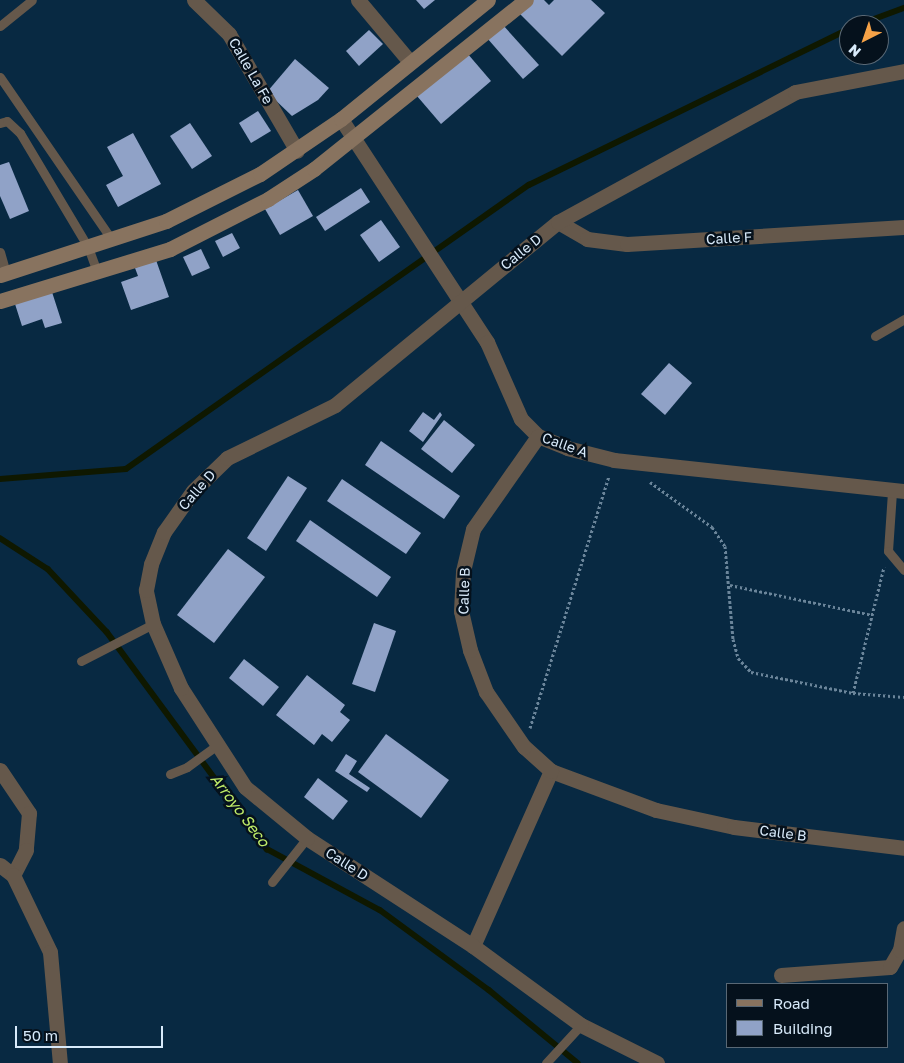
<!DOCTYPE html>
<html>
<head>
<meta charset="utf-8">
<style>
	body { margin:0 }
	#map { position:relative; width:904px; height:1063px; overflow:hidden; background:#082942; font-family:"Golos Text",sans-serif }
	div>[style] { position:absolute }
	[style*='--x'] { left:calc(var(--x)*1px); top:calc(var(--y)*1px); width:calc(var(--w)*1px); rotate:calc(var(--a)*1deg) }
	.stream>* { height:5.5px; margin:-2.75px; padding:0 2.75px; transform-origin:2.75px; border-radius:2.75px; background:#0f1800 }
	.building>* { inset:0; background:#90a2c7 }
	.path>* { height:3px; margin-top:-1.5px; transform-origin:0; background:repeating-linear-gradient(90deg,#6b859a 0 2.5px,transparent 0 5px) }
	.lane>* { height:9px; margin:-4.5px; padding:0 4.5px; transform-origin:4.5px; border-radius:4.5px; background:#65584b }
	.street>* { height:15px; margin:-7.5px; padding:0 7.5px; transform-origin:7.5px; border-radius:7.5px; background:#65584b }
	.secondary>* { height:15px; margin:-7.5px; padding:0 7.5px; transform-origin:7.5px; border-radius:7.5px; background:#88735f }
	span { translate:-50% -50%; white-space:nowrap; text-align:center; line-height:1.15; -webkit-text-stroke:5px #05111c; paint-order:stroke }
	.street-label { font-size:14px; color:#d8eafa }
	.water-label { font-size:15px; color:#c0ec69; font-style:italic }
	.legend { position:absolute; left:726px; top:983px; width:162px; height:65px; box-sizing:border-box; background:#05111c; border:1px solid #596875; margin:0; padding:6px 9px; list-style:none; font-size:15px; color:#d8eafa }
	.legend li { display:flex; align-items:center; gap:10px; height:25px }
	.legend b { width:25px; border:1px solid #596875 }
	.north { position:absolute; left:839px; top:15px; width:50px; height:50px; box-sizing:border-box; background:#05111c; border:1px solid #596875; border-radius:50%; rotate:221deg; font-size:14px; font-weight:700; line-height:20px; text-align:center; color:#d8eafa }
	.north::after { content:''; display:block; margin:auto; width:18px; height:22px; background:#f6a247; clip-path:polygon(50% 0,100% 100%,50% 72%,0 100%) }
	.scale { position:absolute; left:15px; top:1026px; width:148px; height:22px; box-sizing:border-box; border:2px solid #d8eafa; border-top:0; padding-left:6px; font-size:15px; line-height:18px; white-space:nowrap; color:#d8eafa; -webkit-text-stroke:4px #05111c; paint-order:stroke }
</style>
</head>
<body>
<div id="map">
	<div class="stream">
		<i style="--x:858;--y:25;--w:49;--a:-20.3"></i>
		<i style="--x:0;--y:479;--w:126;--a:-4.5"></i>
		<i style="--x:126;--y:469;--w:493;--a:-35.2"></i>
		<i style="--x:529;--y:185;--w:356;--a:-26"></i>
		<i style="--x:0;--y:538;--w:57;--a:32.9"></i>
		<i style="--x:48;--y:569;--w:86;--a:46.9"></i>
		<i style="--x:107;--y:632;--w:270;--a:53.6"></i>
		<i style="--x:267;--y:849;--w:128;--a:28.4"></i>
		<i style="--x:380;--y:910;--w:135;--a:36.3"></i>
		<i style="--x:489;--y:990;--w:115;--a:39.4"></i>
	</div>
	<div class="building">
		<i style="clip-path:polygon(416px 0,435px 0,424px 9px)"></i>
		<i style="clip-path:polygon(533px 0,544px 0,549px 5px,554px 0,591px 0,605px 13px,562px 56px,520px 14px)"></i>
		<i style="clip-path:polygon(502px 24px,539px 65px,523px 79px,487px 38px)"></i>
		<i style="clip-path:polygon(369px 30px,383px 44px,359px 66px,346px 51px)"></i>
		<i style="clip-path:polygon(467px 53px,491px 81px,441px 124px,417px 96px)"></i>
		<i style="clip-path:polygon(295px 59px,329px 88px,318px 100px,292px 116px,267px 92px)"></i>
		<i style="clip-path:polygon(258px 111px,271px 131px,251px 143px,239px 123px)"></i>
		<i style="clip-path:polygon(190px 123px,212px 156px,192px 169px,170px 136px)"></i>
		<i style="clip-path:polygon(133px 133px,161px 184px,118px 207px,106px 185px,123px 176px,107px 147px)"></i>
		<i style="clip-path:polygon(9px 162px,29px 211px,10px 219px,0 196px,0 165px)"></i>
		<i style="clip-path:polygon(361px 188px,370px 202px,325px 231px,316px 217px)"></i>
		<i style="clip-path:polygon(298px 190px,313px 216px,280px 235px,265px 209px)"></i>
		<i style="clip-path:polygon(381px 220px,400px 247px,379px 262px,360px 235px)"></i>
		<i style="clip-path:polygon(232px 233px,240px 248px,223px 257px,215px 241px)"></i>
		<i style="clip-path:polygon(201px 249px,210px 268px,192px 276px,183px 257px)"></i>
		<i style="clip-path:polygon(156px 260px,169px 297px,131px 310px,121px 282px,138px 276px,135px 268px)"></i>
		<i style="clip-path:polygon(52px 292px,62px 323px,45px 328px,42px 319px,22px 326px,15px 304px)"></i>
		<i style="clip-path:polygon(669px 363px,692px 383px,665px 415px,641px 394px)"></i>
		<i style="clip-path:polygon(423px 412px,434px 420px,440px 412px,442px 415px,423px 442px,409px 431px)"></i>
		<i style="clip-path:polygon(444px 420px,475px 445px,452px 473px,421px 449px)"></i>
		<i style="clip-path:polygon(381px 441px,460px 496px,444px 519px,365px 465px)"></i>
		<i style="clip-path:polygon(288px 476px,307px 488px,266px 551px,247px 538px)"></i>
		<i style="clip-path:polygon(342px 479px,421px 533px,406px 554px,327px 501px)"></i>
		<i style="clip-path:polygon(310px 520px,391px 577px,377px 597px,296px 541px)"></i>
		<i style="clip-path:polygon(228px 549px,265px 577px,214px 643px,177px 615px)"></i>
		<i style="clip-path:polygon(374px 623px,396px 631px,375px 692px,352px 684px)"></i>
		<i style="clip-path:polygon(244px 659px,279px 687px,263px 706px,229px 678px)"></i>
		<i style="clip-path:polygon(307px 675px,345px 705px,340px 712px,350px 720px,332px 742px,322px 734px,314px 745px,276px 715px)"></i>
		<i style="clip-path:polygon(386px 734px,449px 780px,421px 818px,358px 772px)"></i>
		<i style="clip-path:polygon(346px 754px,357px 761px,349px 774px,370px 788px,367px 792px,335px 771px)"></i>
		<i style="clip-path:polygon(318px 778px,348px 801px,333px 820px,304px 797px)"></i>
	</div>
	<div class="path">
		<i style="--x:650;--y:482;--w:77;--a:36"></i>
		<i style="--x:712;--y:527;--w:23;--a:56"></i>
		<i style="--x:725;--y:546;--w:93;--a:85.1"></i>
		<i style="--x:733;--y:639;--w:20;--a:75"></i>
		<i style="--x:738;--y:658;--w:19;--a:47"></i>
		<i style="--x:751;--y:672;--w:104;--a:11.6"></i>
		<i style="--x:853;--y:693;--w:51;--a:4.5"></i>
		<i style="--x:730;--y:585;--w:145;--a:11.9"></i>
		<i style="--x:853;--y:693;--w:130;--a:-76.2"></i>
		<i style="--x:530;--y:728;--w:264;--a:-72.6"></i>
	</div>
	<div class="lane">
		<i style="--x:0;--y:26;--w:41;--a:-39.1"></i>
		<i style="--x:0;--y:77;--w:198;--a:55.5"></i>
		<i style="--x:0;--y:123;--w:7;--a:-16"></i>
		<i style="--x:7;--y:121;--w:18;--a:43"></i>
		<i style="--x:20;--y:133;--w:133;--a:59.2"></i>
		<i style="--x:88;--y:247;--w:27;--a:70"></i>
		<i style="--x:0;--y:252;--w:22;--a:74"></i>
		<i style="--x:875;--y:336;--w:34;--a:-30"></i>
		<i style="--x:892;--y:492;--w:59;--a:93.9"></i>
		<i style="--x:888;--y:551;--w:25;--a:50"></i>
		<i style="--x:81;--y:661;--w:81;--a:-27.2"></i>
		<i style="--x:170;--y:774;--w:18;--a:-22"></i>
		<i style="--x:187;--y:767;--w:36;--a:-36"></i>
		<i style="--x:272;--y:882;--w:56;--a:-51.5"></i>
		<i style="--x:546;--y:1063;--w:52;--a:-47.4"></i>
	</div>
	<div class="street">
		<i style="--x:194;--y:0;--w:49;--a:44.2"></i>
		<i style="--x:229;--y:34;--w:135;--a:59.8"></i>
		<i style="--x:358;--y:0;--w:81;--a:50"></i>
		<i style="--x:341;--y:119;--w:267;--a:56.8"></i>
		<i style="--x:487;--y:342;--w:84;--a:66.2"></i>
		<i style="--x:521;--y:419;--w:24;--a:45"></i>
		<i style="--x:538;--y:436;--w:31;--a:22"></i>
		<i style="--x:567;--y:448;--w:49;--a:14.3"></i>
		<i style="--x:614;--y:460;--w:292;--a:6.1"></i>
		<i style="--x:558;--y:222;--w:34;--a:30"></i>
		<i style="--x:587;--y:239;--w:40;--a:7.1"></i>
		<i style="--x:627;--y:244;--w:278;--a:-3.5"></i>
		<i style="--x:0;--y:770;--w:52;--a:56"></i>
		<i style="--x:29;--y:813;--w:37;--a:95"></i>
		<i style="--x:26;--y:850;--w:28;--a:117"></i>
		<i style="--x:551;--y:771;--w:112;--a:20.4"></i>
		<i style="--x:656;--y:810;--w:80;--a:12.3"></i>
		<i style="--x:734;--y:827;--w:171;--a:7"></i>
		<i style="--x:0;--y:865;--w:16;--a:38"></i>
		<i style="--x:13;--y:875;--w:85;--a:64.3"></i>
		<i style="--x:50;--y:952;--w:111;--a:84.9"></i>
		<i style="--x:473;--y:946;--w:192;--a:-66"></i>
		<i style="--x:551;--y:771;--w:36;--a:-138"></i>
		<i style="--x:524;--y:747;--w:67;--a:-124.6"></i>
		<i style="--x:486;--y:692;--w:45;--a:-110.9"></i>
		<i style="--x:470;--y:650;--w:40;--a:-103"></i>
		<i style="--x:461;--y:611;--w:40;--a:-87.1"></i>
		<i style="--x:463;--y:571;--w:43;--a:-76.6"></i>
		<i style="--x:473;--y:529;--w:113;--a:-55"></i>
		<i style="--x:781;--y:975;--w:109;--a:-4.2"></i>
		<i style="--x:890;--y:967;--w:20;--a:-60"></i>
		<i style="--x:900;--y:950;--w:22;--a:-80"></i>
		<i style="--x:657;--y:1063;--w:85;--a:-153.4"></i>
		<i style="--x:581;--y:1025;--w:134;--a:-143.8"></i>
		<i style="--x:473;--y:946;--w:198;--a:-147"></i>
		<i style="--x:307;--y:838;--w:80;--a:-140.6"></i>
		<i style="--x:245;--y:787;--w:118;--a:-122.9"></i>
		<i style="--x:181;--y:688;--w:70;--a:-113.6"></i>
		<i style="--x:153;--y:624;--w:35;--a:-102"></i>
		<i style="--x:146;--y:590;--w:26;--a:-79"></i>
		<i style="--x:151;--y:564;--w:35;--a:-68"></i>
		<i style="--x:164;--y:532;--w:50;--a:-54.7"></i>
		<i style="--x:193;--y:491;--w:47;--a:-44.1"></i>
		<i style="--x:227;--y:458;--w:120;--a:-26.1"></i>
		<i style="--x:335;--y:405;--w:288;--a:-39.4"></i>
		<i style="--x:558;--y:222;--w:270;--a:-28.7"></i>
		<i style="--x:795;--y:92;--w:111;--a:-10.9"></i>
	</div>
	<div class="secondary">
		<i style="--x:0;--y:275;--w:175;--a:-18"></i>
		<i style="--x:166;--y:221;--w:105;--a:-26.6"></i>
		<i style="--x:260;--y:174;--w:98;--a:-34.2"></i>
		<i style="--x:341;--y:119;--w:189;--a:-39"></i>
		<i style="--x:0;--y:301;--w:178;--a:-17"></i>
		<i style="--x:170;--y:249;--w:110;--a:-27"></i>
		<i style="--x:268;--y:199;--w:55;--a:-33.1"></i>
		<i style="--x:314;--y:169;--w:271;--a:-38.6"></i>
	</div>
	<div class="street-label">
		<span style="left:251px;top:71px;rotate:60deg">Calle La Fe</span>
		<span style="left:729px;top:238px;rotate:-3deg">Calle F</span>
		<span style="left:521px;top:252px;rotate:-39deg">Calle D</span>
		<span style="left:565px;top:445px;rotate:20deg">Calle A</span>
		<span style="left:197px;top:490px;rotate:-49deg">Calle D</span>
		<span style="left:464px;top:591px;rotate:-88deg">Calle B</span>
		<span style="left:783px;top:833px;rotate:7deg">Calle B</span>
		<span style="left:347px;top:864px;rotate:33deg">Calle D</span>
	</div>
	<div class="water-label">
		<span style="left:240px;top:810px;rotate:53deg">Arroyo Seco</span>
	</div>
	<ul class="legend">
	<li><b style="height:6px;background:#88735f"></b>Road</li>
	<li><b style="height:14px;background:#90a2c7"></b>Building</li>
	</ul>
	<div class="north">N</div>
	<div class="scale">50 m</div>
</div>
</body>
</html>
